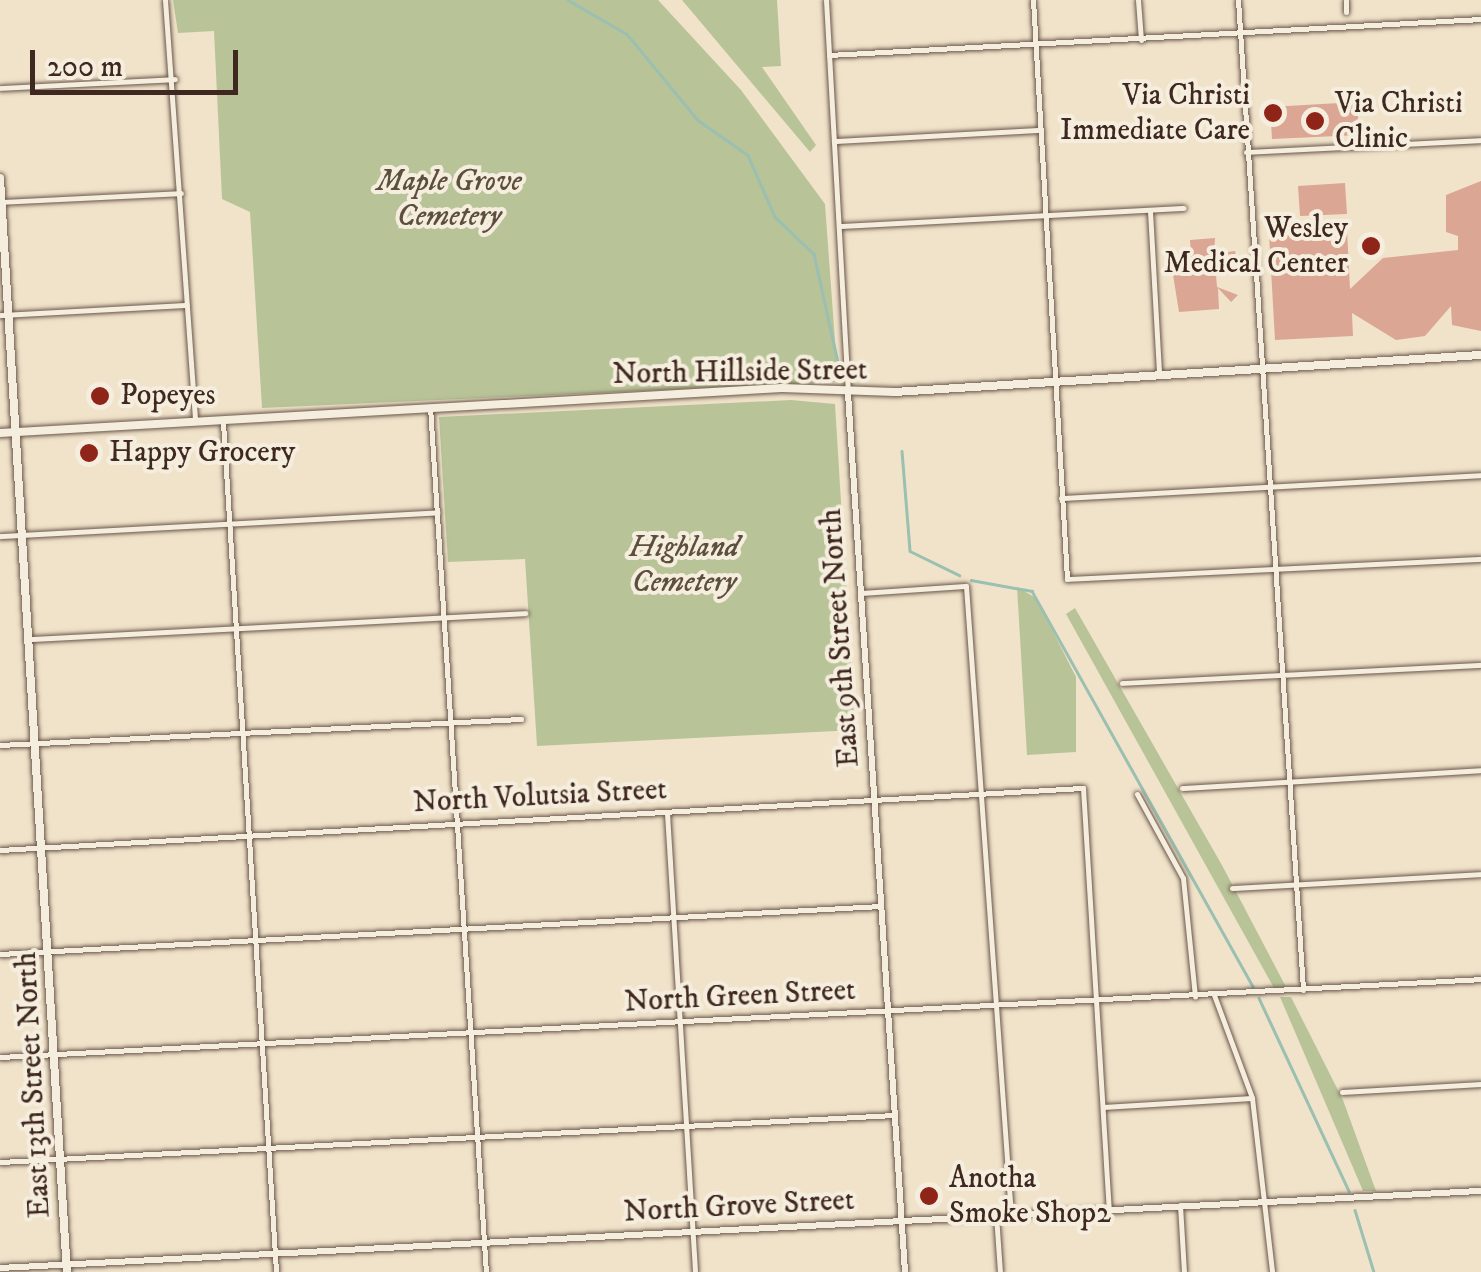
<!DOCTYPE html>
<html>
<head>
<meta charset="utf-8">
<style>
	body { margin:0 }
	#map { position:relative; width:1481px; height:1272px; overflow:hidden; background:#f0e3ca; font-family:"IM FELL DW Pica",serif }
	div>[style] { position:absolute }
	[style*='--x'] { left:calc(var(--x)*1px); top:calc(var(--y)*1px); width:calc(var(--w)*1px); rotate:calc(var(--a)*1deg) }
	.green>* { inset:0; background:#b8c498 }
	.stream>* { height:2.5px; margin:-1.25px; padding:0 1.25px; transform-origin:1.25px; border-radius:1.25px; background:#9bbfb0 }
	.building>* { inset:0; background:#dba693 }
	.roads { filter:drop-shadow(0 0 2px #6b574a) drop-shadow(0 0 2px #6b574a) }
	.minor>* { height:5px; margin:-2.5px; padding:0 2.5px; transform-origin:2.5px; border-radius:2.5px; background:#f5eddd }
	.tertiary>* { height:6px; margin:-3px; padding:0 3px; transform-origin:3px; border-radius:3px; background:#f5eddd }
	.secondary>* { height:8px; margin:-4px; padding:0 4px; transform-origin:4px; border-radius:4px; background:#f5eddd }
	.dots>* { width:28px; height:28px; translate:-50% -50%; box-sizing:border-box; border:5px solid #f5eddd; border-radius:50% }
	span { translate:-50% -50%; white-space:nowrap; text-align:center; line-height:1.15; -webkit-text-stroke:8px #f5eddd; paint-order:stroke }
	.poi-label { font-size:30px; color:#3f281f }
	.right { translate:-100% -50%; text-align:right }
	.left { translate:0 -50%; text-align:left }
	.park-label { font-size:30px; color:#5d4f3d; font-style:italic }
	.street-label { font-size:30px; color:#3f281f }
	.scale { position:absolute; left:30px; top:50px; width:208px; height:45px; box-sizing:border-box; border:5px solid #3f281f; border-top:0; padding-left:12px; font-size:30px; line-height:35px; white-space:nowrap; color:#3f281f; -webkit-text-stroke:8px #f5eddd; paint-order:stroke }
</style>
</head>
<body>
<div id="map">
	<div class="green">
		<i style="clip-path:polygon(173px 0,658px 0,741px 90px,825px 204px,838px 382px,262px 408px,250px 212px,222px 199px,214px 31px,178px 33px)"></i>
		<i style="clip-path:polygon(682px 0,777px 0,781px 66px,762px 67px,816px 145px,810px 152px)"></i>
		<i style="clip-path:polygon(791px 400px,835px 404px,855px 730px,537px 746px,525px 559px,448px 562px,439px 417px)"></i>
		<i style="clip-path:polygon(1017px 587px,1036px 598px,1076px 677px,1076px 752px,1027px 755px)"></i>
		<i style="clip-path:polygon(1075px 608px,1223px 867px,1286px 987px,1274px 988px,1066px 614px)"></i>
		<i style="clip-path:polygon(1280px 997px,1291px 997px,1343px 1100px,1376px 1191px,1363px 1191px)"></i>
	</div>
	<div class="stream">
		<i style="--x:568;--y:0;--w:68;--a:30"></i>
		<i style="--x:627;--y:34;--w:112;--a:50.5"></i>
		<i style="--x:698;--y:120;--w:61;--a:35"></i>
		<i style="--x:748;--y:155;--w:68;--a:66.5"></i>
		<i style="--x:775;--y:217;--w:54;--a:43.5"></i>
		<i style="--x:814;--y:254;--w:125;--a:77.5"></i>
		<i style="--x:902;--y:451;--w:100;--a:85.4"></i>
		<i style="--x:910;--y:551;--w:55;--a:26.1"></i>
		<i style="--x:971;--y:580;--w:62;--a:10.2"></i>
		<i style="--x:1032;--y:591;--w:453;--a:60.8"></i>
		<i style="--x:1259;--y:998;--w:213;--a:65"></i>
		<i style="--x:1355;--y:1210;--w:65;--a:73"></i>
	</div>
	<div class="building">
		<i style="clip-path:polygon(1357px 102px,1359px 135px,1272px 139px,1270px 107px)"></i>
		<i style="clip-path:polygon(1481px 181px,1481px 331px,1452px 325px,1451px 306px,1425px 336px,1396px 340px,1352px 313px,1353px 336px,1275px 340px,1269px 234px,1347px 230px,1350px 289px,1383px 258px,1458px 250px,1458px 236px,1446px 232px,1446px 195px)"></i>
		<i style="clip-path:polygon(1345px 183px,1347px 214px,1300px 216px,1298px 186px)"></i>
		<i style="clip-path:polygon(1215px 238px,1214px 254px,1235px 251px,1237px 261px,1236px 275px,1216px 275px,1217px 287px,1238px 295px,1231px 302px,1218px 288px,1219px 309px,1179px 312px,1170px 256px,1191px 254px,1190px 240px)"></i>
	</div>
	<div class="roads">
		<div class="minor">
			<i style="--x:165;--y:0;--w:421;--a:85.9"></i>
			<i style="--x:826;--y:0;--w:391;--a:86.8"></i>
			<i style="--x:1033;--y:0;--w:580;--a:86.64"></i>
			<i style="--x:1067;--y:579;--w:414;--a:-2.8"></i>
			<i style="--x:1138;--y:0;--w:40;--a:85.7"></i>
			<i style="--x:1238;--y:0;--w:992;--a:86.24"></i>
			<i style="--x:1346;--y:0;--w:12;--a:90"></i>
			<i style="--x:829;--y:55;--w:653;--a:-3.16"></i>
			<i style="--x:0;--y:88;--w:175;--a:-2.9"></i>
			<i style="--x:834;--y:141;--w:206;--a:-3.1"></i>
			<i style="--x:1246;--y:152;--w:235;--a:-2.9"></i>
			<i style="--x:0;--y:202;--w:181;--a:-2.8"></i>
			<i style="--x:1150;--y:211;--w:161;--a:86.8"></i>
			<i style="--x:839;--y:226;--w:345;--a:-3"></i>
			<i style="--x:0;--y:315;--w:187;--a:-3.1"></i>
			<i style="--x:430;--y:407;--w:867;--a:86.3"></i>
			<i style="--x:223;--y:422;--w:852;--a:86.43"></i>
			<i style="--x:1061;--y:498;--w:421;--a:-3.1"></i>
			<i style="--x:0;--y:536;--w:438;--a:-3.1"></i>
			<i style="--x:860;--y:593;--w:106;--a:-3.8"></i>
			<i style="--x:966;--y:586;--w:631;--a:85.91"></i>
			<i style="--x:30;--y:639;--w:496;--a:-3"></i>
			<i style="--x:1122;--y:683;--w:359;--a:-2.9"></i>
			<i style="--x:0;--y:745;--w:522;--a:-2.86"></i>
			<i style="--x:1182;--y:788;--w:300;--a:-3.4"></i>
			<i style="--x:1137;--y:794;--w:96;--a:61.3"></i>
			<i style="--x:1183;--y:878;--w:119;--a:84.2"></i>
			<i style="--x:667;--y:813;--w:460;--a:86.5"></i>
			<i style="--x:0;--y:850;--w:1085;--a:-3.28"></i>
			<i style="--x:1083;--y:788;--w:422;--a:86.5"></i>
			<i style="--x:1232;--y:888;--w:249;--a:-3.2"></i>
			<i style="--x:0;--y:954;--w:882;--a:-3.12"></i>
			<i style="--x:1214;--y:995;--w:110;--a:69.7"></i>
			<i style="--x:1252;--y:1098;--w:175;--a:83.4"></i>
			<i style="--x:0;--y:1057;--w:1483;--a:-3.01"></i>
			<i style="--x:1342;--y:1092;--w:139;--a:-3.3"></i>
			<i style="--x:1103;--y:1107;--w:149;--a:-3.5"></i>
			<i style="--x:0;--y:1162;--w:896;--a:-3.01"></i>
			<i style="--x:1180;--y:1205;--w:67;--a:86.6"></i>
			<i style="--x:996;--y:1215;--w:57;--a:86"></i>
		</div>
		<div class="tertiary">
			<i style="--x:848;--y:393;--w:881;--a:86.29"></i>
			<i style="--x:0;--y:1268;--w:1483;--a:-2.98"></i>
		</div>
		<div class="secondary">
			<i style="--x:0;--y:178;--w:1096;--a:86.5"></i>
			<i style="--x:0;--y:433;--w:783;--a:-3.29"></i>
			<i style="--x:782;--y:388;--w:112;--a:2"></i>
			<i style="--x:894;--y:392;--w:588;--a:-3.61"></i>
		</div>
	</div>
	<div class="dots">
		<i style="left:1273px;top:113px;background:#8f2418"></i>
		<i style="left:1315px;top:121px;background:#8f2418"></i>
		<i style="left:1371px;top:246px;background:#8f2418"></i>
		<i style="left:100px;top:396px;background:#8f2418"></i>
		<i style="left:89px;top:453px;background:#8f2418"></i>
		<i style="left:929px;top:1196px;background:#8f2418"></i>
	</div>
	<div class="poi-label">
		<span class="right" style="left:1250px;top:113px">Via Christi<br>Immediate Care</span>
		<span class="left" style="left:1335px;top:121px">Via Christi<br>Clinic</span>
		<span class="right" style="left:1348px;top:246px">Wesley<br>Medical Center</span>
		<span class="left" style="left:120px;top:396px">Popeyes</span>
		<span class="left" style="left:109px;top:453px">Happy Grocery</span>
		<span class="left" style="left:949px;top:1196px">Anotha<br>Smoke Shop2</span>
	</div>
	<div class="park-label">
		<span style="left:449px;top:199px">Maple Grove<br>Cemetery</span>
		<span style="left:684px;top:565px">Highland<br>Cemetery</span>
	</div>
	<div class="street-label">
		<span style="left:740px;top:373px;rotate:-1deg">North Hillside Street</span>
		<span style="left:841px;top:638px;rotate:-94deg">East 9th Street North</span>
		<span style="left:540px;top:797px;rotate:-3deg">North Volutsia Street</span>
		<span style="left:740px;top:997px;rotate:-3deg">North Green Street</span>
		<span style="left:34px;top:1085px;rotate:-93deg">East 13th Street North</span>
		<span style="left:739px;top:1207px;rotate:-3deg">North Grove Street</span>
	</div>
	<div class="scale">200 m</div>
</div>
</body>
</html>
